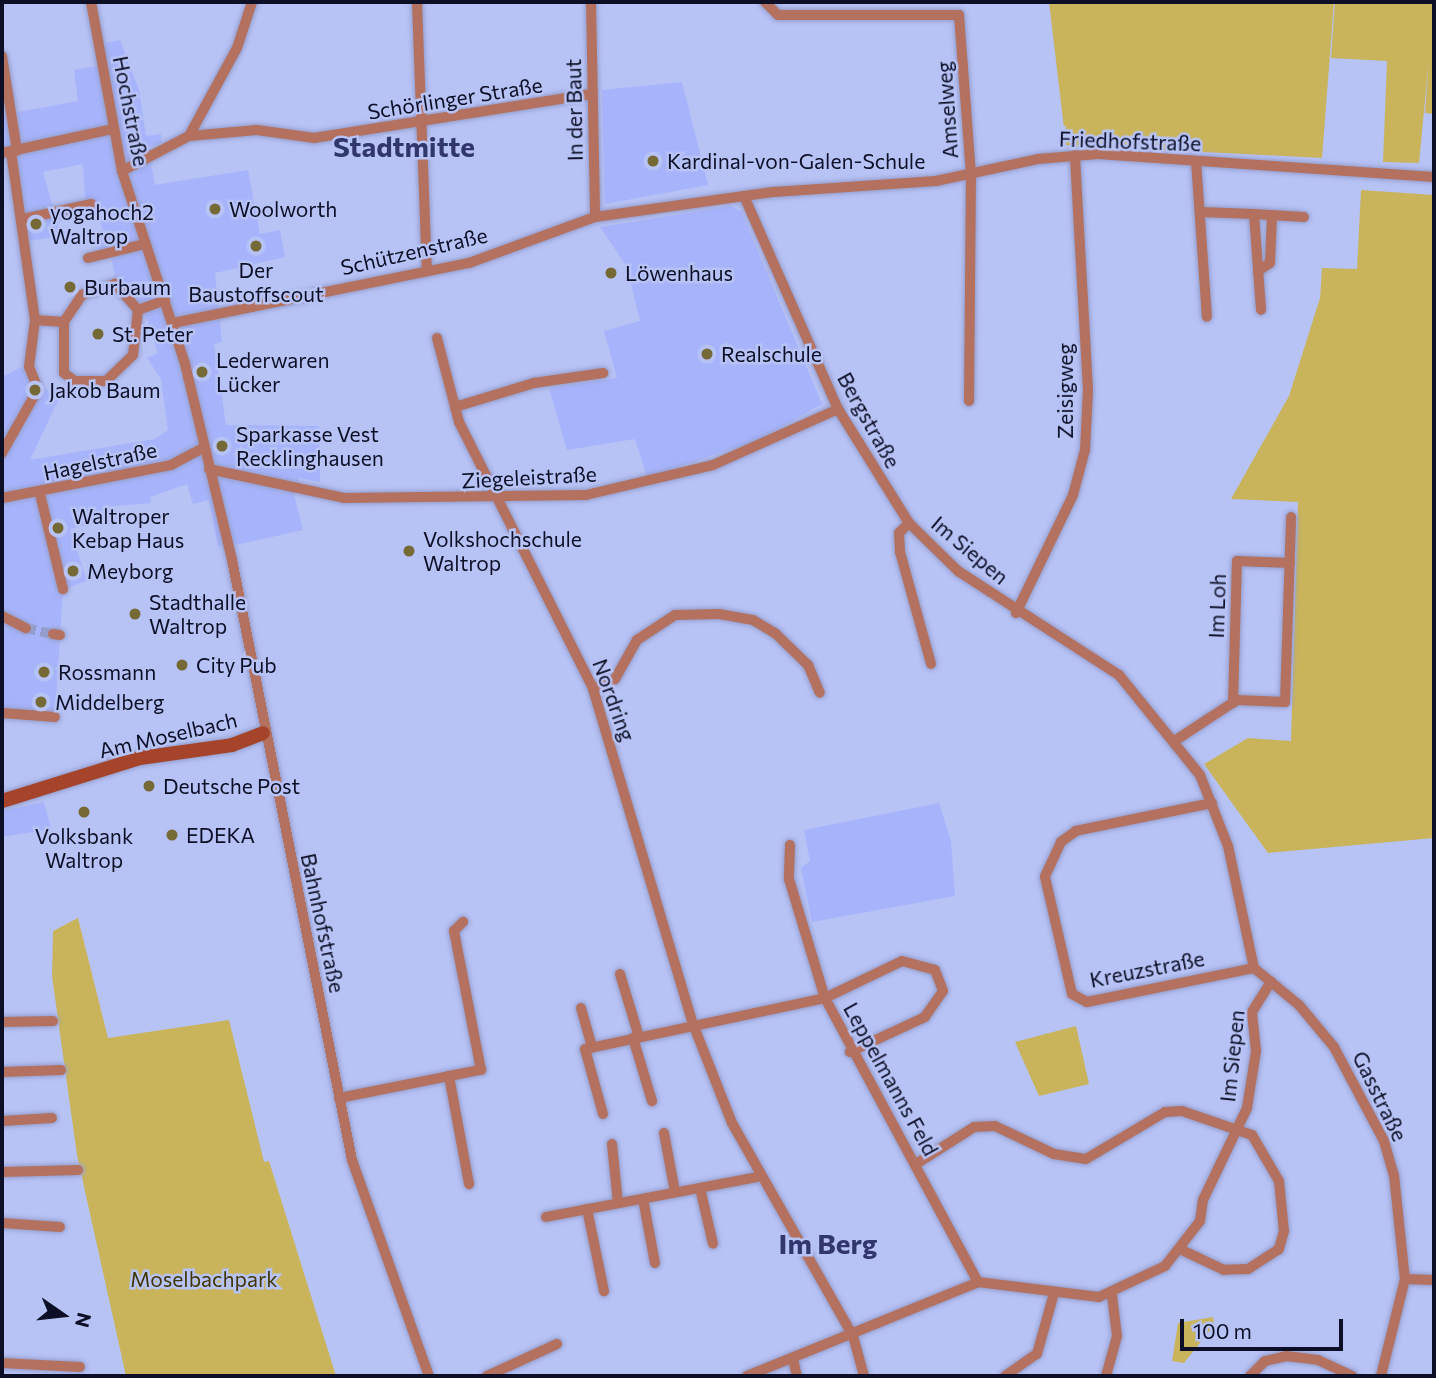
<!DOCTYPE html>
<html>
<head>
<meta charset="utf-8">
<style>
	body { margin:0 }
	#map { position:relative; width:1436px; height:1378px; overflow:hidden; background:#b7c2f5; font-family:Commissioner,sans-serif }
	div>[style] { position:absolute }
	[style*='--x'] { left:calc(var(--x)*1px); top:calc(var(--y)*1px); width:calc(var(--w)*1px); rotate:calc(var(--a)*1deg) }
	.built>* { inset:0; background:#a7b4fb }
	.green>* { inset:0; background:#c9b45c }
	.street-tunnel>* { height:10px; margin-top:-5px; transform-origin:0; background:repeating-linear-gradient(90deg,#959ecb 0 10px,transparent 0 15px) }
	.roads { filter:drop-shadow(0 0 2px #959ecb) drop-shadow(0 0 2px #959ecb) }
	.street>* { height:10px; margin:-5px; padding:0 5px; transform-origin:5px; border-radius:5px; background:#b4715f }
	.secondary>* { height:14px; margin:-7px; padding:0 7px; transform-origin:7px; border-radius:7px; background:#a5442a }
	.dots>* { width:19px; height:19px; translate:-50% -50%; box-sizing:border-box; border:4px solid #b7c2f5; border-radius:50% }
	span { translate:-50% -50%; white-space:nowrap; text-align:center; line-height:1.15; -webkit-text-stroke:5px #b7c2f5; paint-order:stroke }
	.street-label { font-size:21px; color:#0c0f25 }
	.poi-label { font-size:21px; color:#0c0f25 }
	.left { translate:0 -50%; text-align:left }
	.park-label { font-size:21px; color:#413602 }
	.district-label { font-size:28px; color:#31376d; font-weight:700 }
	.frame { position:absolute; inset:0; border:4px solid #0c0f25; pointer-events:none }
	.north { position:absolute; left:28px; top:1280px; width:70px; height:70px; -webkit-text-stroke:5px #b7c2f5; paint-order:stroke; rotate:104deg; font-size:19px; font-weight:700; line-height:28px; text-align:center; color:#0c0f25 }
	.north::after { content:''; display:block; margin:auto; width:24px; height:32px; background:#0c0f25; clip-path:polygon(50% 0,100% 100%,50% 72%,0 100%) }
	.scale { position:absolute; left:1180px; top:1319px; width:163px; height:32px; box-sizing:border-box; border:4px solid #0c0f25; border-top:0; padding-left:9px; font-size:21px; line-height:24px; white-space:nowrap; color:#0c0f25; -webkit-text-stroke:5px #b7c2f5; paint-order:stroke }
</style>
</head>
<body>
<div id="map">
	<div class="built">
		<i style="clip-path:polygon(120px 40px,139px 90px,146px 136px,161px 134px,162px 143px,148px 147px,155px 185px,248px 170px,260px 234px,280px 230px,285px 257px,215px 273px,222px 342px,214px 344px,226px 425px,319px 426px,320px 482px,299px 478px,294px 495px,303px 530px,241px 544px,218px 546px,209px 500px,193px 504px,187px 484px,150px 497px,151px 503px,103px 507px,104px 512px,88px 517px,90px 524px,70px 529px,87px 581px,63px 589px,55px 717px,2px 713px,2px 377px,21px 367px,32px 382px,60px 396px,30px 460px,155px 439px,168px 430px,161px 379px,147px 358px,158px 353px,145px 315px,115px 276px,111px 257px,98px 249px,95px 232px,103px 230px,92px 199px,85px 200px,83px 164px,43px 172px,61px 236px,29px 241px,15px 154px,2px 155px,2px 115px,78px 101px,74px 70px,97px 66px,105px 43px)"></i>
		<i style="clip-path:polygon(682px 82px,708px 185px,605px 204px,602px 90px)"></i>
		<i style="clip-path:polygon(731px 206px,741px 211px,822px 404px,756px 441px,647px 477px,635px 439px,567px 450px,549px 388px,617px 378px,604px 331px,640px 321px,627px 267px,600px 227px)"></i>
		<i style="clip-path:polygon(44px 802px,51px 829px,2px 837px,2px 811px)"></i>
		<i style="clip-path:polygon(939px 803px,951px 841px,955px 896px,812px 922px,801px 868px,810px 861px,804px 830px)"></i>
	</div>
	<div class="green">
		<i style="clip-path:polygon(1049px 2px,1334px 2px,1322px 158px,1066px 145px)"></i>
		<i style="clip-path:polygon(1335px 2px,1434px 2px,1434px 114px,1425px 113px,1429px 59px,1419px 163px,1383px 162px,1387px 61px,1331px 58px)"></i>
		<i style="clip-path:polygon(1361px 190px,1434px 195px,1434px 838px,1268px 853px,1204px 764px,1248px 738px,1291px 741px,1298px 502px,1231px 499px,1289px 396px,1320px 298px,1322px 268px,1357px 269px)"></i>
		<i style="clip-path:polygon(78px 918px,108px 1038px,229px 1020px,264px 1162px,269px 1161px,336px 1376px,126px 1376px,77px 1155px,52px 976px,53px 931px)"></i>
		<i style="clip-path:polygon(1076px 1026px,1089px 1084px,1039px 1096px,1015px 1042px)"></i>
		<i style="clip-path:polygon(1213px 1317px,1214px 1325px,1184px 1363px,1172px 1361px,1178px 1323px)"></i>
	</div>
	<div class="street-tunnel">
		<i style="--x:26;--y:628;--w:28;--a:13"></i>
	</div>
	<div class="roads">
		<div class="street">
			<i style="--x:91;--y:2;--w:172;--a:79.6"></i>
			<i style="--x:122;--y:171;--w:203;--a:71.9"></i>
			<i style="--x:185;--y:364;--w:202;--a:76.5"></i>
			<i style="--x:232;--y:560;--w:612;--a:78.69"></i>
			<i style="--x:352;--y:1160;--w:229;--a:70.4"></i>
			<i style="--x:417;--y:2;--w:269;--a:87.9"></i>
			<i style="--x:591;--y:2;--w:215;--a:88.9"></i>
			<i style="--x:765;--y:2;--w:18;--a:45"></i>
			<i style="--x:778;--y:15;--w:181;--a:0"></i>
			<i style="--x:959;--y:15;--w:158;--a:85.7"></i>
			<i style="--x:971;--y:173;--w:228;--a:90.5"></i>
			<i style="--x:2;--y:56;--w:96;--a:81"></i>
			<i style="--x:189;--y:136;--w:100;--a:-61.4"></i>
			<i style="--x:237;--y:48;--w:48;--a:-71.9"></i>
			<i style="--x:2;--y:153;--w:114;--a:-12.2"></i>
			<i style="--x:1196;--y:161;--w:156;--a:86"></i>
			<i style="--x:122;--y:171;--w:76;--a:-27.6"></i>
			<i style="--x:189;--y:136;--w:68;--a:-5"></i>
			<i style="--x:257;--y:130;--w:58;--a:8"></i>
			<i style="--x:314;--y:138;--w:281;--a:-9"></i>
			<i style="--x:744;--y:196;--w:233;--a:66.2"></i>
			<i style="--x:838;--y:409;--w:134;--a:58.1"></i>
			<i style="--x:909;--y:523;--w:69;--a:44.4"></i>
			<i style="--x:958;--y:571;--w:192;--a:32.9"></i>
			<i style="--x:1119;--y:675;--w:129;--a:51"></i>
			<i style="--x:1200;--y:775;--w:76;--a:68.5"></i>
			<i style="--x:1228;--y:846;--w:125;--a:78"></i>
			<i style="--x:1254;--y:968;--w:58;--a:39.4"></i>
			<i style="--x:1299;--y:1005;--w:55;--a:50.2"></i>
			<i style="--x:1334;--y:1047;--w:106;--a:62"></i>
			<i style="--x:1384;--y:1141;--w:35;--a:74"></i>
			<i style="--x:1394;--y:1175;--w:105;--a:84"></i>
			<i style="--x:1405;--y:1279;--w:100;--a:103.9"></i>
			<i style="--x:1200;--y:212;--w:54;--a:2.1"></i>
			<i style="--x:1254;--y:214;--w:96;--a:85.8"></i>
			<i style="--x:1254;--y:214;--w:50;--a:3.4"></i>
			<i style="--x:23;--y:219;--w:70;--a:-12.4"></i>
			<i style="--x:88;--y:258;--w:59;--a:-13.8"></i>
			<i style="--x:1258;--y:271;--w:14;--a:-34"></i>
			<i style="--x:1270;--y:263;--w:48;--a:-87.6"></i>
			<i style="--x:138;--y:310;--w:35;--a:-131"></i>
			<i style="--x:115;--y:284;--w:35;--a:162"></i>
			<i style="--x:82;--y:295;--w:32;--a:124"></i>
			<i style="--x:64;--y:322;--w:51;--a:90"></i>
			<i style="--x:64;--y:373;--w:14;--a:36"></i>
			<i style="--x:75;--y:381;--w:31;--a:0"></i>
			<i style="--x:106;--y:381;--w:37;--a:-44"></i>
			<i style="--x:133;--y:355;--w:45;--a:-83.7"></i>
			<i style="--x:138;--y:310;--w:29;--a:-20"></i>
			<i style="--x:35;--y:320;--w:29;--a:4"></i>
			<i style="--x:173;--y:323;--w:302;--a:-11.5"></i>
			<i style="--x:469;--y:263;--w:134;--a:-20.1"></i>
			<i style="--x:595;--y:217;--w:181;--a:-8"></i>
			<i style="--x:774;--y:192;--w:162;--a:-3.9"></i>
			<i style="--x:936;--y:181;--w:104;--a:-12.2"></i>
			<i style="--x:1038;--y:159;--w:60;--a:-4.8"></i>
			<i style="--x:1098;--y:154;--w:337;--a:3.9"></i>
			<i style="--x:437;--y:338;--w:87;--a:75.3"></i>
			<i style="--x:459;--y:422;--w:299;--a:63.3"></i>
			<i style="--x:593;--y:689;--w:350;--a:73.4"></i>
			<i style="--x:693;--y:1024;--w:106;--a:68.5"></i>
			<i style="--x:732;--y:1123;--w:245;--a:60.4"></i>
			<i style="--x:853;--y:1336;--w:41;--a:74.6"></i>
			<i style="--x:455;--y:407;--w:83;--a:-16.9"></i>
			<i style="--x:534;--y:383;--w:70;--a:-8.2"></i>
			<i style="--x:2;--y:453;--w:73;--a:-60.6"></i>
			<i style="--x:38;--y:389;--w:24;--a:-112"></i>
			<i style="--x:29;--y:367;--w:47;--a:-82.7"></i>
			<i style="--x:35;--y:320;--w:170;--a:-98.1"></i>
			<i style="--x:209;--y:469;--w:138;--a:12.1"></i>
			<i style="--x:344;--y:498;--w:242;--a:-0.7"></i>
			<i style="--x:586;--y:495;--w:130;--a:-13.3"></i>
			<i style="--x:713;--y:465;--w:137;--a:-24.1"></i>
			<i style="--x:40;--y:494;--w:98;--a:76.4"></i>
			<i style="--x:2;--y:498;--w:172;--a:-11"></i>
			<i style="--x:171;--y:465;--w:36;--a:-28"></i>
			<i style="--x:909;--y:523;--w:14;--a:135"></i>
			<i style="--x:899;--y:533;--w:19;--a:87"></i>
			<i style="--x:900;--y:552;--w:116;--a:74.5"></i>
			<i style="--x:1016;--y:613;--w:131;--a:-64.2"></i>
			<i style="--x:1073;--y:495;--w:47;--a:-75.1"></i>
			<i style="--x:1085;--y:450;--w:60;--a:-87.1"></i>
			<i style="--x:1088;--y:390;--w:235;--a:-93.2"></i>
			<i style="--x:2;--y:616;--w:27;--a:27"></i>
			<i style="--x:53;--y:634;--w:7;--a:8"></i>
			<i style="--x:593;--y:689;--w:24;--a:-24"></i>
			<i style="--x:615;--y:679;--w:45;--a:-60.6"></i>
			<i style="--x:637;--y:640;--w:45;--a:-33.3"></i>
			<i style="--x:675;--y:615;--w:44;--a:-1.3"></i>
			<i style="--x:719;--y:614;--w:35;--a:10"></i>
			<i style="--x:753;--y:620;--w:27;--a:31"></i>
			<i style="--x:776;--y:634;--w:45;--a:44.1"></i>
			<i style="--x:808;--y:665;--w:30;--a:67"></i>
			<i style="--x:1233;--y:703;--w:142;--a:-88.4"></i>
			<i style="--x:1237;--y:561;--w:53;--a:2.2"></i>
			<i style="--x:2;--y:713;--w:53;--a:4.3"></i>
			<i style="--x:1176;--y:740;--w:73;--a:-33.3"></i>
			<i style="--x:1237;--y:700;--w:48;--a:2.4"></i>
			<i style="--x:1285;--y:702;--w:185;--a:-88.1"></i>
			<i style="--x:1212;--y:803;--w:139;--a:168.4"></i>
			<i style="--x:1076;--y:831;--w:19;--a:144"></i>
			<i style="--x:1061;--y:842;--w:38;--a:115"></i>
			<i style="--x:1045;--y:877;--w:120;--a:77"></i>
			<i style="--x:1072;--y:994;--w:17;--a:28"></i>
			<i style="--x:1087;--y:1002;--w:170;--a:-11.5"></i>
			<i style="--x:790;--y:845;--w:34;--a:92"></i>
			<i style="--x:789;--y:879;--w:124;--a:73.2"></i>
			<i style="--x:825;--y:998;--w:323;--a:61.7"></i>
			<i style="--x:620;--y:974;--w:66;--a:73.2"></i>
			<i style="--x:581;--y:1008;--w:41;--a:74.2"></i>
			<i style="--x:2;--y:1022;--w:51;--a:-1.1"></i>
			<i style="--x:633;--y:1038;--w:66;--a:73.2"></i>
			<i style="--x:2;--y:1072;--w:59;--a:-1.9"></i>
			<i style="--x:449;--y:1076;--w:33;--a:-11"></i>
			<i style="--x:481;--y:1070;--w:142;--a:-101"></i>
			<i style="--x:454;--y:931;--w:13;--a:-45"></i>
			<i style="--x:339;--y:1098;--w:112;--a:-11.3"></i>
			<i style="--x:449;--y:1076;--w:110;--a:79.5"></i>
			<i style="--x:603;--y:1114;--w:67;--a:-105.5"></i>
			<i style="--x:585;--y:1049;--w:245;--a:-12"></i>
			<i style="--x:825;--y:998;--w:85;--a:-25.7"></i>
			<i style="--x:902;--y:961;--w:34;--a:15"></i>
			<i style="--x:935;--y:970;--w:22;--a:69"></i>
			<i style="--x:943;--y:991;--w:32;--a:125"></i>
			<i style="--x:925;--y:1017;--w:83;--a:155"></i>
			<i style="--x:2;--y:1121;--w:50;--a:-3.4"></i>
			<i style="--x:664;--y:1133;--w:60;--a:79.4"></i>
			<i style="--x:612;--y:1144;--w:59;--a:84.2"></i>
			<i style="--x:916;--y:1164;--w:69;--a:-32.5"></i>
			<i style="--x:974;--y:1127;--w:21;--a:-3"></i>
			<i style="--x:995;--y:1126;--w:65;--a:25.4"></i>
			<i style="--x:1054;--y:1154;--w:32;--a:9"></i>
			<i style="--x:1086;--y:1159;--w:92;--a:-30.7"></i>
			<i style="--x:1165;--y:1112;--w:17;--a:-3"></i>
			<i style="--x:1182;--y:1111;--w:74;--a:18.9"></i>
			<i style="--x:1252;--y:1135;--w:53;--a:59.6"></i>
			<i style="--x:1279;--y:1181;--w:50;--a:84.3"></i>
			<i style="--x:1284;--y:1231;--w:19;--a:106"></i>
			<i style="--x:1279;--y:1249;--w:37;--a:147"></i>
			<i style="--x:1248;--y:1269;--w:24;--a:178"></i>
			<i style="--x:1224;--y:1270;--w:49;--a:-154.5"></i>
			<i style="--x:2;--y:1172;--w:76;--a:-1.5"></i>
			<i style="--x:700;--y:1188;--w:57;--a:76.9"></i>
			<i style="--x:643;--y:1199;--w:65;--a:79.4"></i>
			<i style="--x:587;--y:1209;--w:84;--a:78.3"></i>
			<i style="--x:546;--y:1217;--w:215;--a:-10.7"></i>
			<i style="--x:2;--y:1223;--w:58;--a:3.9"></i>
			<i style="--x:1405;--y:1279;--w:29;--a:2"></i>
			<i style="--x:793;--y:1359;--w:17;--a:77"></i>
			<i style="--x:2;--y:1363;--w:78;--a:2.9"></i>
			<i style="--x:487;--y:1376;--w:77;--a:-24.6"></i>
			<i style="--x:747;--y:1376;--w:249;--a:-22.1"></i>
			<i style="--x:978;--y:1282;--w:122;--a:7.1"></i>
			<i style="--x:1099;--y:1297;--w:73;--a:-25.2"></i>
			<i style="--x:1165;--y:1266;--w:57;--a:-52.1"></i>
			<i style="--x:1200;--y:1221;--w:21;--a:-82"></i>
			<i style="--x:1203;--y:1200;--w:102;--a:-64.4"></i>
			<i style="--x:1247;--y:1108;--w:58;--a:-81"></i>
			<i style="--x:1256;--y:1051;--w:39;--a:-96"></i>
			<i style="--x:1252;--y:1012;--w:36;--a:-58"></i>
			<i style="--x:1005;--y:1376;--w:39;--a:-35"></i>
			<i style="--x:1037;--y:1354;--w:63;--a:-74.4"></i>
			<i style="--x:1106;--y:1376;--w:41;--a:-74.6"></i>
			<i style="--x:1117;--y:1336;--w:41;--a:-97"></i>
			<i style="--x:1250;--y:1376;--w:21;--a:-45"></i>
			<i style="--x:1265;--y:1361;--w:22;--a:-13"></i>
			<i style="--x:1286;--y:1356;--w:32;--a:7"></i>
			<i style="--x:1318;--y:1360;--w:38;--a:25"></i>
		</div>
		<div class="secondary">
			<i style="--x:2;--y:801;--w:145;--a:-17.3"></i>
			<i style="--x:140;--y:758;--w:93;--a:-8"></i>
			<i style="--x:232;--y:745;--w:33;--a:-21"></i>
		</div>
	</div>
	<div class="dots">
		<i style="left:653px;top:161px;background:#756936"></i>
		<i style="left:215px;top:209px;background:#756936"></i>
		<i style="left:36px;top:224px;background:#756936"></i>
		<i style="left:256px;top:246px;background:#756936"></i>
		<i style="left:611px;top:273px;background:#756936"></i>
		<i style="left:70px;top:287px;background:#756936"></i>
		<i style="left:98px;top:334px;background:#756936"></i>
		<i style="left:707px;top:354px;background:#756936"></i>
		<i style="left:202px;top:372px;background:#756936"></i>
		<i style="left:35px;top:390px;background:#756936"></i>
		<i style="left:222px;top:446px;background:#756936"></i>
		<i style="left:58px;top:528px;background:#756936"></i>
		<i style="left:409px;top:551px;background:#756936"></i>
		<i style="left:73px;top:571px;background:#756936"></i>
		<i style="left:135px;top:614px;background:#756936"></i>
		<i style="left:182px;top:665px;background:#756936"></i>
		<i style="left:44px;top:672px;background:#756936"></i>
		<i style="left:41px;top:702px;background:#756936"></i>
		<i style="left:149px;top:786px;background:#756936"></i>
		<i style="left:84px;top:812px;background:#756936"></i>
		<i style="left:172px;top:835px;background:#756936"></i>
	</div>
	<div class="street-label">
		<span style="left:455px;top:98px;rotate:-9deg">Schörlinger Straße</span>
		<span style="left:574px;top:110px;rotate:-91deg">In der Baut</span>
		<span style="left:947px;top:110px;rotate:-94deg">Amselweg</span>
		<span style="left:131px;top:111px;rotate:79deg">Hochstraße</span>
		<span style="left:1130px;top:141px;rotate:2deg">Friedhofstraße</span>
		<span style="left:414px;top:251px;rotate:-13deg">Schützenstraße</span>
		<span style="left:1065px;top:391px;rotate:-90deg">Zeisigweg</span>
		<span style="left:869px;top:420px;rotate:61deg">Bergstraße</span>
		<span style="left:100px;top:461px;rotate:-12deg">Hagelstraße</span>
		<span style="left:529px;top:477px;rotate:-3deg">Ziegeleistraße</span>
		<span style="left:970px;top:550px;rotate:40deg">Im Siepen</span>
		<span style="left:1217px;top:606px;rotate:-88deg">Im Loh</span>
		<span style="left:614px;top:700px;rotate:70deg">Nordring</span>
		<span style="left:168px;top:735px;rotate:-13deg">Am Moselbach</span>
		<span style="left:323px;top:923px;rotate:78deg">Bahnhofstraße</span>
		<span style="left:1147px;top:969px;rotate:-11deg">Kreuzstraße</span>
		<span style="left:1232px;top:1056px;rotate:-84deg">Im Siepen</span>
		<span style="left:891px;top:1079px;rotate:61deg">Leppelmanns Feld</span>
		<span style="left:1380px;top:1096px;rotate:64deg">Gasstraße</span>
	</div>
	<div class="poi-label">
		<span class="left" style="left:667px;top:161px">Kardinal-von-Galen-Schule</span>
		<span class="left" style="left:229px;top:209px">Woolworth</span>
		<span class="left" style="left:50px;top:224px">yogahoch2<br>Waltrop</span>
		<span style="left:256px;top:282px">Der<br>Baustoffscout</span>
		<span class="left" style="left:625px;top:273px">Löwenhaus</span>
		<span class="left" style="left:84px;top:287px">Burbaum</span>
		<span class="left" style="left:112px;top:334px">St. Peter</span>
		<span class="left" style="left:721px;top:354px">Realschule</span>
		<span class="left" style="left:216px;top:372px">Lederwaren<br>Lücker</span>
		<span class="left" style="left:49px;top:390px">Jakob Baum</span>
		<span class="left" style="left:236px;top:446px">Sparkasse Vest<br>Recklinghausen</span>
		<span class="left" style="left:72px;top:528px">Waltroper<br>Kebap Haus</span>
		<span class="left" style="left:423px;top:551px">Volkshochschule<br>Waltrop</span>
		<span class="left" style="left:87px;top:571px">Meyborg</span>
		<span class="left" style="left:149px;top:614px">Stadthalle<br>Waltrop</span>
		<span class="left" style="left:196px;top:665px">City Pub</span>
		<span class="left" style="left:58px;top:672px">Rossmann</span>
		<span class="left" style="left:55px;top:702px">Middelberg</span>
		<span class="left" style="left:163px;top:786px">Deutsche Post</span>
		<span class="left" style="left:186px;top:835px">EDEKA</span>
		<span style="left:84px;top:848px">Volksbank<br>Waltrop</span>
	</div>
	<div class="park-label">
		<span style="left:204px;top:1279px">Moselbachpark</span>
	</div>
	<div class="district-label">
		<span style="left:404px;top:146px">Stadtmitte</span>
		<span style="left:828px;top:1243px">Im Berg</span>
	</div>
	<div class="frame"></div>
	<div class="north">N</div>
	<div class="scale">100 m</div>
</div>
</body>
</html>
